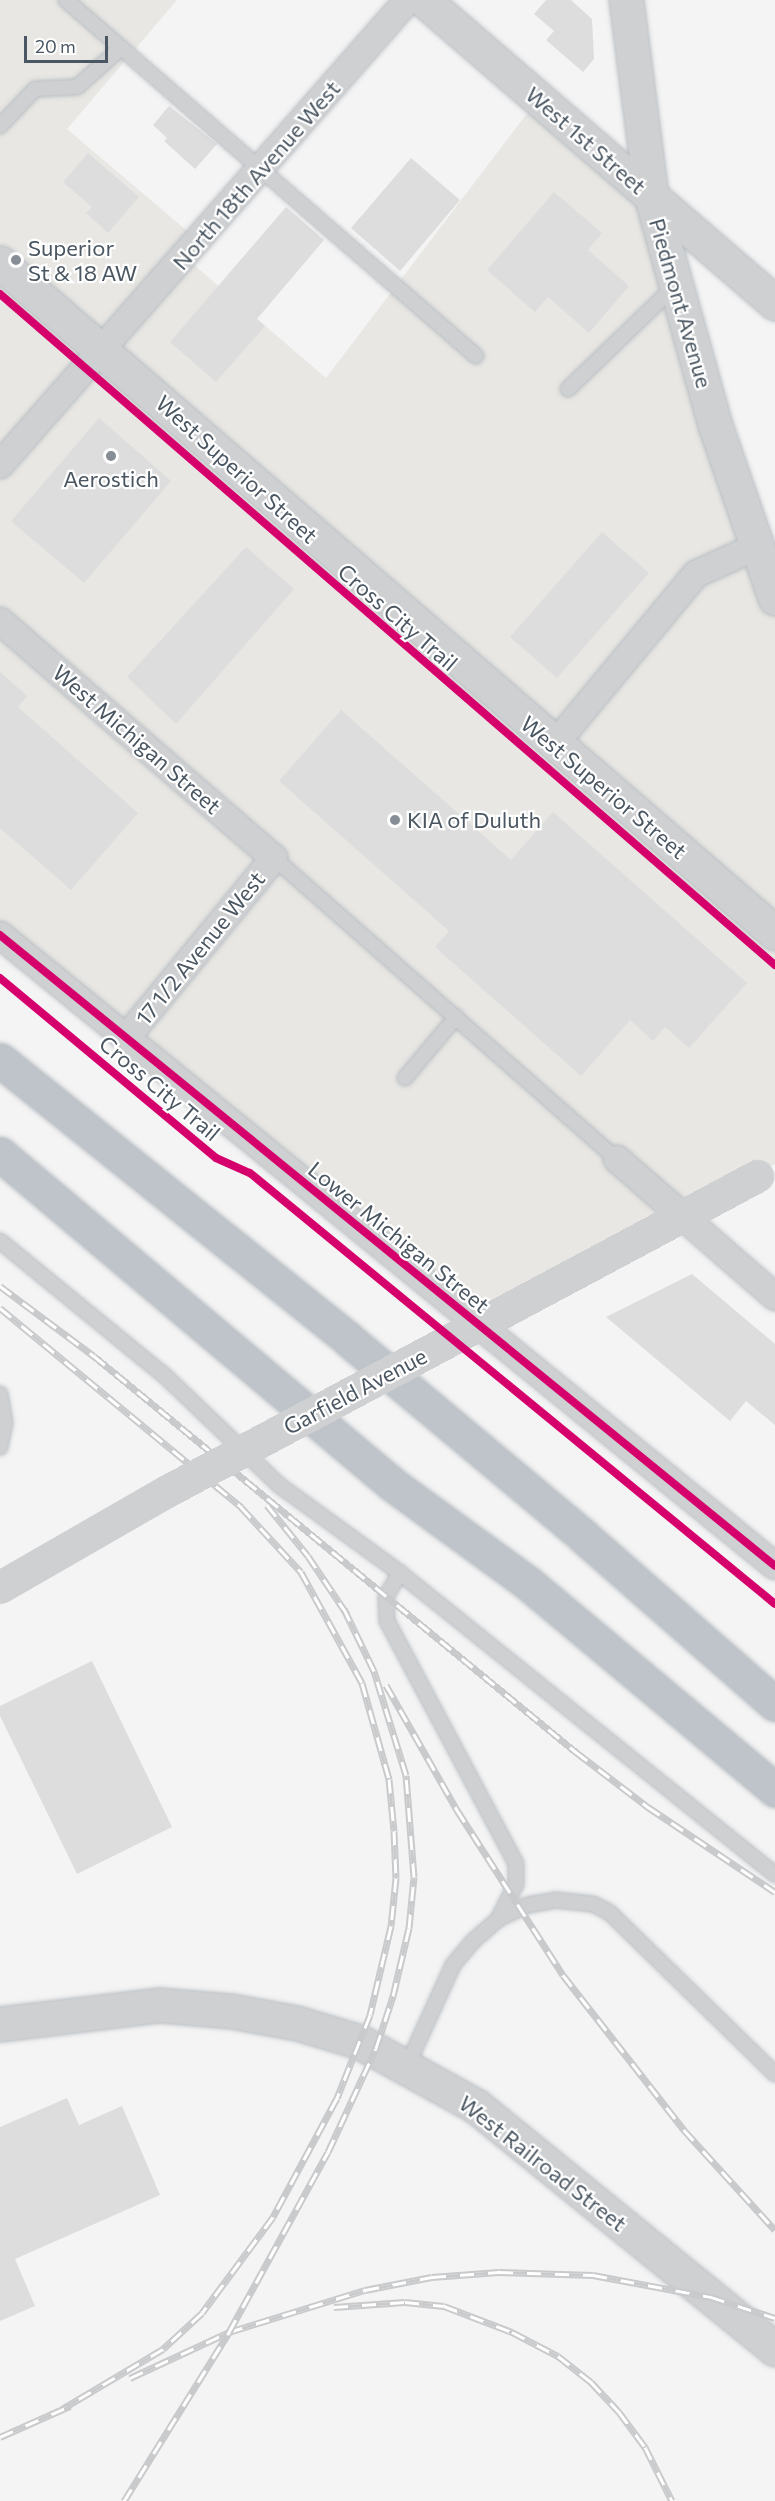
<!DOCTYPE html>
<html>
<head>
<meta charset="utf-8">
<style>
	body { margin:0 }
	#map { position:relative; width:775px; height:2501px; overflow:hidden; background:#f4f4f4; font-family:Commissioner,sans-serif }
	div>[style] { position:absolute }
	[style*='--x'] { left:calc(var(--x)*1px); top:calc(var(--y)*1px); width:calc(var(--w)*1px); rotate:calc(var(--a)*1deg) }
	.commercial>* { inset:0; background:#e8e7e3 }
	.building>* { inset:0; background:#ddddde }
	.roads { filter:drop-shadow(0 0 2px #b9bec3) drop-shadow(0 0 2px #b9bec3) }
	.service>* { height:14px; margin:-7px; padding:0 7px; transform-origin:7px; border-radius:7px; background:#ced0d2 }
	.minor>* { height:26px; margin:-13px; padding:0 13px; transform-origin:13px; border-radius:13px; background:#ced0d2 }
	.tertiary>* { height:33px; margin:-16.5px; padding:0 16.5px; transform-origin:16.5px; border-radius:16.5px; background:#ced0d2 }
	.motorway>* { height:33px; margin:-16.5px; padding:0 16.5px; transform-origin:16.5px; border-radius:16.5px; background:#bec4c9 }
	.rail>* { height:7px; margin-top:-3.5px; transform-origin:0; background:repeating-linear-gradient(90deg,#fff 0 14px,#c9cacc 0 28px); box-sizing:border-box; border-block:2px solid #c9cacc }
	.tertiary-bridge>* { height:33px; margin:-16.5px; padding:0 16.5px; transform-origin:16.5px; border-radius:16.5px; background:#ced0d2 }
	.cycleway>* { height:8px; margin:-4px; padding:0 4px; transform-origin:4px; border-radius:4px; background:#d6006c }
	.dots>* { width:16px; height:16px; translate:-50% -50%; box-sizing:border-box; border:3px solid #fff; border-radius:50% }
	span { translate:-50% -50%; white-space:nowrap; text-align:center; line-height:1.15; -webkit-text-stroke:4.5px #fff; paint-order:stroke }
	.street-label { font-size:22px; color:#4a5661 }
	.poi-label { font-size:22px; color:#4a5661 }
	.left { translate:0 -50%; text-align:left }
	.scale { position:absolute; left:24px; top:36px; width:84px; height:27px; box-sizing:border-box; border:3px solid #4a5661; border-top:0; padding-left:8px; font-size:18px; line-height:21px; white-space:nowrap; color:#4a5661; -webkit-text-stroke:4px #fff; paint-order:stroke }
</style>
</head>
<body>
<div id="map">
	<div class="commercial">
		<i style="clip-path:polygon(0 0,177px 0,67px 129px,199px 241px,185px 257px,326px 378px,538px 99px,651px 196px,775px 598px,775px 1164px,487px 1331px,0 935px)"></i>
	</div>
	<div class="building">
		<i style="clip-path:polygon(546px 0,571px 0,592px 19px,594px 59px,583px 72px,546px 40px,554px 31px,534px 14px)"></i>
		<i style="clip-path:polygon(169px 106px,217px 144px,195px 169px,164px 141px,167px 138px,153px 125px)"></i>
		<i style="clip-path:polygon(88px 153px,139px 197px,108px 233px,86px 213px,92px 207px,63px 182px)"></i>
		<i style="clip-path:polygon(411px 158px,460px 200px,400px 271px,351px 228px)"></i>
		<i style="clip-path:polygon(554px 192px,602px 233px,588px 250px,629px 286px,589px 333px,548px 297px,535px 312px,487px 270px)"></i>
		<i style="clip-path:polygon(286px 207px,324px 240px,257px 319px,265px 326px,216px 382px,170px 342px)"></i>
		<i style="clip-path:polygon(99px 418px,171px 481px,84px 583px,11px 521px)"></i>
		<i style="clip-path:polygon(602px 532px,649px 573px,557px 678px,510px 637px)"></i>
		<i style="clip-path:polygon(246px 547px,294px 589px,176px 724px,127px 677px)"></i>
		<i style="clip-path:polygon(0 672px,27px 696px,18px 707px,138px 813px,71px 890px,0 828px)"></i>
		<i style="clip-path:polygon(341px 710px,511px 860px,553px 812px,747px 983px,689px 1048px,665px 1027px,653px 1041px,630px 1020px,581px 1076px,435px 947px,449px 931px,279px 781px)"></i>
		<i style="clip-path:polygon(692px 1274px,775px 1344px,775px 1425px,746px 1401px,730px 1421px,606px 1317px)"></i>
		<i style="clip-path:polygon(92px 1661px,172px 1827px,77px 1874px,0 1716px,0 1706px)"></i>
		<i style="clip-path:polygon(67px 2098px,79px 2125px,122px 2106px,160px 2195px,15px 2259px,35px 2306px,0 2321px,0 2127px)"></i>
	</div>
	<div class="roads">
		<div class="service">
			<i style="--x:66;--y:0;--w:543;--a:40.97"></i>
			<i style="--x:0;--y:126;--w:51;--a:-46.6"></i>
			<i style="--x:35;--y:89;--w:42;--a:-2.7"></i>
			<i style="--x:77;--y:87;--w:59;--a:-41.6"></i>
			<i style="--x:568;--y:389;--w:149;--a:-43.9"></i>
			<i style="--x:274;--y:858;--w:456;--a:41.3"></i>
			<i style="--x:405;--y:1078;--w:80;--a:-50.1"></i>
			<i style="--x:0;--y:1241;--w:212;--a:39.3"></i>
			<i style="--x:164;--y:1375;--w:159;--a:43.7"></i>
			<i style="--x:279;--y:1485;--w:150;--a:36"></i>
			<i style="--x:400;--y:1573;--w:481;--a:38.8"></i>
			<i style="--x:0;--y:1394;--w:29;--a:80"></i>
			<i style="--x:5;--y:1423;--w:25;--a:102"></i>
			<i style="--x:400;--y:1573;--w:27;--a:121"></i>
			<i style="--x:386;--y:1596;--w:25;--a:88"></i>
			<i style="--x:387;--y:1621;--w:275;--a:62"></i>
			<i style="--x:516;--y:1864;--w:20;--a:90"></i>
			<i style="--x:516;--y:1884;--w:38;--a:117"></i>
			<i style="--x:407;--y:2066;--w:111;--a:-65.5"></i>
			<i style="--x:453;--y:1965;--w:30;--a:-50"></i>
			<i style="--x:472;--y:1942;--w:37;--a:-41"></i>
			<i style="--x:500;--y:1918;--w:31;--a:-25"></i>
			<i style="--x:528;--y:1905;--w:27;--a:-10"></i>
			<i style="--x:555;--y:1900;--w:38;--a:6"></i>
			<i style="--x:593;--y:1904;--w:18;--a:27"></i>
			<i style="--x:609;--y:1912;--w:232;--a:44.3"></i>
		</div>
		<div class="minor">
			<i style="--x:0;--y:465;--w:619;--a:-48.74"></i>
			<i style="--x:0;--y:621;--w:362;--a:40.9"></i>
			<i style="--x:274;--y:858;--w:233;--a:129.4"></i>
			<i style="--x:554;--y:745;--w:222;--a:-50.3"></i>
			<i style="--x:696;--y:574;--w:68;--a:-24.3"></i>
			<i style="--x:0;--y:935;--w:999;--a:39.15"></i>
			<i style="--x:617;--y:1159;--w:210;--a:41.1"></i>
		</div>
		<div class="tertiary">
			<i style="--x:424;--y:0;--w:464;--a:40.8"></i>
			<i style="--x:626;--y:0;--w:198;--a:82.7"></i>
			<i style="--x:651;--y:196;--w:238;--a:74.4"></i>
			<i style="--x:715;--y:425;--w:183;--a:70.9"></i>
			<i style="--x:0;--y:263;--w:1024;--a:40.84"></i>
			<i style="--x:0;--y:2024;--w:161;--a:-6.8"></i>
			<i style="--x:160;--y:2005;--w:71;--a:4.8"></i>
			<i style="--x:231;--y:2011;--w:67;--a:10.3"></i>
			<i style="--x:297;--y:2023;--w:66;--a:16.8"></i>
			<i style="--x:360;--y:2042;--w:132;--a:28.9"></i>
			<i style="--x:476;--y:2106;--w:385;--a:39.1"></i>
		</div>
		<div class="motorway">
			<i style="--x:0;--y:1060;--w:447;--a:38.7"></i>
			<i style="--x:349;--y:1340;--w:305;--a:39.9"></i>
			<i style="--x:583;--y:1536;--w:255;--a:41.2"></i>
			<i style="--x:0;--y:1154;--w:512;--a:40.09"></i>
			<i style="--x:392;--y:1484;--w:170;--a:36.1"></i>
			<i style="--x:529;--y:1584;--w:321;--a:39.9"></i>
		</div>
	</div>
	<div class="rail">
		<i style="--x:0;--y:1286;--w:117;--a:36.7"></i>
		<i style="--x:94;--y:1356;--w:624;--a:39.41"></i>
		<i style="--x:576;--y:1752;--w:91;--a:37.4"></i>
		<i style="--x:648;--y:1807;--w:153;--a:33.8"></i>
		<i style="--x:0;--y:1308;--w:313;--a:39.5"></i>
		<i style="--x:241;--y:1507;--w:88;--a:47.3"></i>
		<i style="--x:301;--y:1572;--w:127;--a:61.2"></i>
		<i style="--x:362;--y:1683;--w:100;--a:74.3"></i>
		<i style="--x:389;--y:1779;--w:52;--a:84.5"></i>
		<i style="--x:394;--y:1831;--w:47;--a:87.6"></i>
		<i style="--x:396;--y:1878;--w:48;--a:95.9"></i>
		<i style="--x:391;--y:1926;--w:91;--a:103.3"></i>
		<i style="--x:370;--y:2015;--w:89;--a:111.7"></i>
		<i style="--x:337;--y:2098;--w:135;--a:118.3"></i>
		<i style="--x:273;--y:2217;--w:119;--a:126.5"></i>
		<i style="--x:202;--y:2313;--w:53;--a:137.3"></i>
		<i style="--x:163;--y:2349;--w:117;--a:149.3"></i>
		<i style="--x:267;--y:1505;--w:65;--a:51.2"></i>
		<i style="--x:308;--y:1556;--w:70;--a:56.1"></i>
		<i style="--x:386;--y:1685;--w:144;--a:60.4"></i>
		<i style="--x:457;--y:1810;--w:196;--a:57.3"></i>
		<i style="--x:563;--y:1975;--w:197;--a:52"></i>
		<i style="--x:684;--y:2130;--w:135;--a:47.7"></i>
		<i style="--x:334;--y:2307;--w:71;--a:-4"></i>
		<i style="--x:405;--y:2302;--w:39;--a:6"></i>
		<i style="--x:444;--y:2306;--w:73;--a:20.9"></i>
		<i style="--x:512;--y:2332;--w:52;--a:27.6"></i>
		<i style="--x:558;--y:2356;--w:42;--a:38.2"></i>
		<i style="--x:591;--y:2382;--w:41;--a:47"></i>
		<i style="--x:619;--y:2412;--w:44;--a:53.4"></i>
		<i style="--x:645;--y:2447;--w:60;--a:63.4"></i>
		<i style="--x:130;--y:2378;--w:109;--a:-24.9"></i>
		<i style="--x:229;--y:2332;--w:142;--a:-17.2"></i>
		<i style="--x:365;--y:2290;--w:68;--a:-11"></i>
		<i style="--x:432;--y:2277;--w:67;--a:-4.3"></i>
		<i style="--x:499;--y:2272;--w:94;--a:1.8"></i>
		<i style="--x:593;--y:2275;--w:120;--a:10.6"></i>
		<i style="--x:711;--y:2297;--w:67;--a:18.2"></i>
		<i style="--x:0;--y:2437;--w:77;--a:-23.9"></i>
		<i style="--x:124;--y:2501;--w:199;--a:-58.1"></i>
		<i style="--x:229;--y:2332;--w:205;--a:-61.2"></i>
		<i style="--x:328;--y:2152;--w:115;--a:-65.2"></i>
		<i style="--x:376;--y:2048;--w:55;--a:-71.9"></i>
		<i style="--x:393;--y:1996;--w:70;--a:-76.8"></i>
		<i style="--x:409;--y:1928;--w:51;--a:-84.4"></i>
		<i style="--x:414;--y:1877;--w:102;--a:-94.5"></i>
		<i style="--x:406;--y:1775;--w:109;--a:-107.1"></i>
		<i style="--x:374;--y:1671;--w:69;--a:-115.8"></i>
	</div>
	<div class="tertiary-bridge">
		<i style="--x:0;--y:1587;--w:195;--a:-29.9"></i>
		<i style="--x:169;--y:1490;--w:667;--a:-28.1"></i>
	</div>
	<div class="cycleway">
		<i style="--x:0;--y:294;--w:1025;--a:40.89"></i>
		<i style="--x:0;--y:935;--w:999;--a:39.15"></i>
		<i style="--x:0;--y:978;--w:281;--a:39.8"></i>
		<i style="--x:216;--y:1158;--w:37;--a:24"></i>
		<i style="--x:250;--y:1173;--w:679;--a:39.38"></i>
	</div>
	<div class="dots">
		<i style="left:16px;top:260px;background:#868d94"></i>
		<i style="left:111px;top:456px;background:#868d94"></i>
		<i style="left:395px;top:820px;background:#868d94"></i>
	</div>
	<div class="street-label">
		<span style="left:586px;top:140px;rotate:41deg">West 1st Street</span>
		<span style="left:256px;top:175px;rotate:-49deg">North 18th Avenue West</span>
		<span style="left:681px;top:303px;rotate:74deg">Piedmont Avenue</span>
		<span style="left:237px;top:469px;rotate:42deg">West Superior Street</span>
		<span style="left:398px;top:617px;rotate:41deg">Cross City Trail</span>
		<span style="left:137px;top:739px;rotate:41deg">West Michigan Street</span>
		<span style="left:604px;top:787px;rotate:40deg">West Superior Street</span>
		<span style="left:200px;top:948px;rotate:-51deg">17 1/2 Avenue West</span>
		<span style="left:160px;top:1088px;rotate:40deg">Cross City Trail</span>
		<span style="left:399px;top:1237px;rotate:39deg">Lower Michigan Street</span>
		<span style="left:355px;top:1391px;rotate:-28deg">Garfield Avenue</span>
		<span style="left:543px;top:2163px;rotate:38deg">West Railroad Street</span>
	</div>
	<div class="poi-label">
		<span class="left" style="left:28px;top:260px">Superior<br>St &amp; 18 AW</span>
		<span style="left:111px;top:479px">Aerostich</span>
		<span class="left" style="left:407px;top:820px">KIA of Duluth</span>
	</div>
	<div class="scale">20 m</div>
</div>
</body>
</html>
